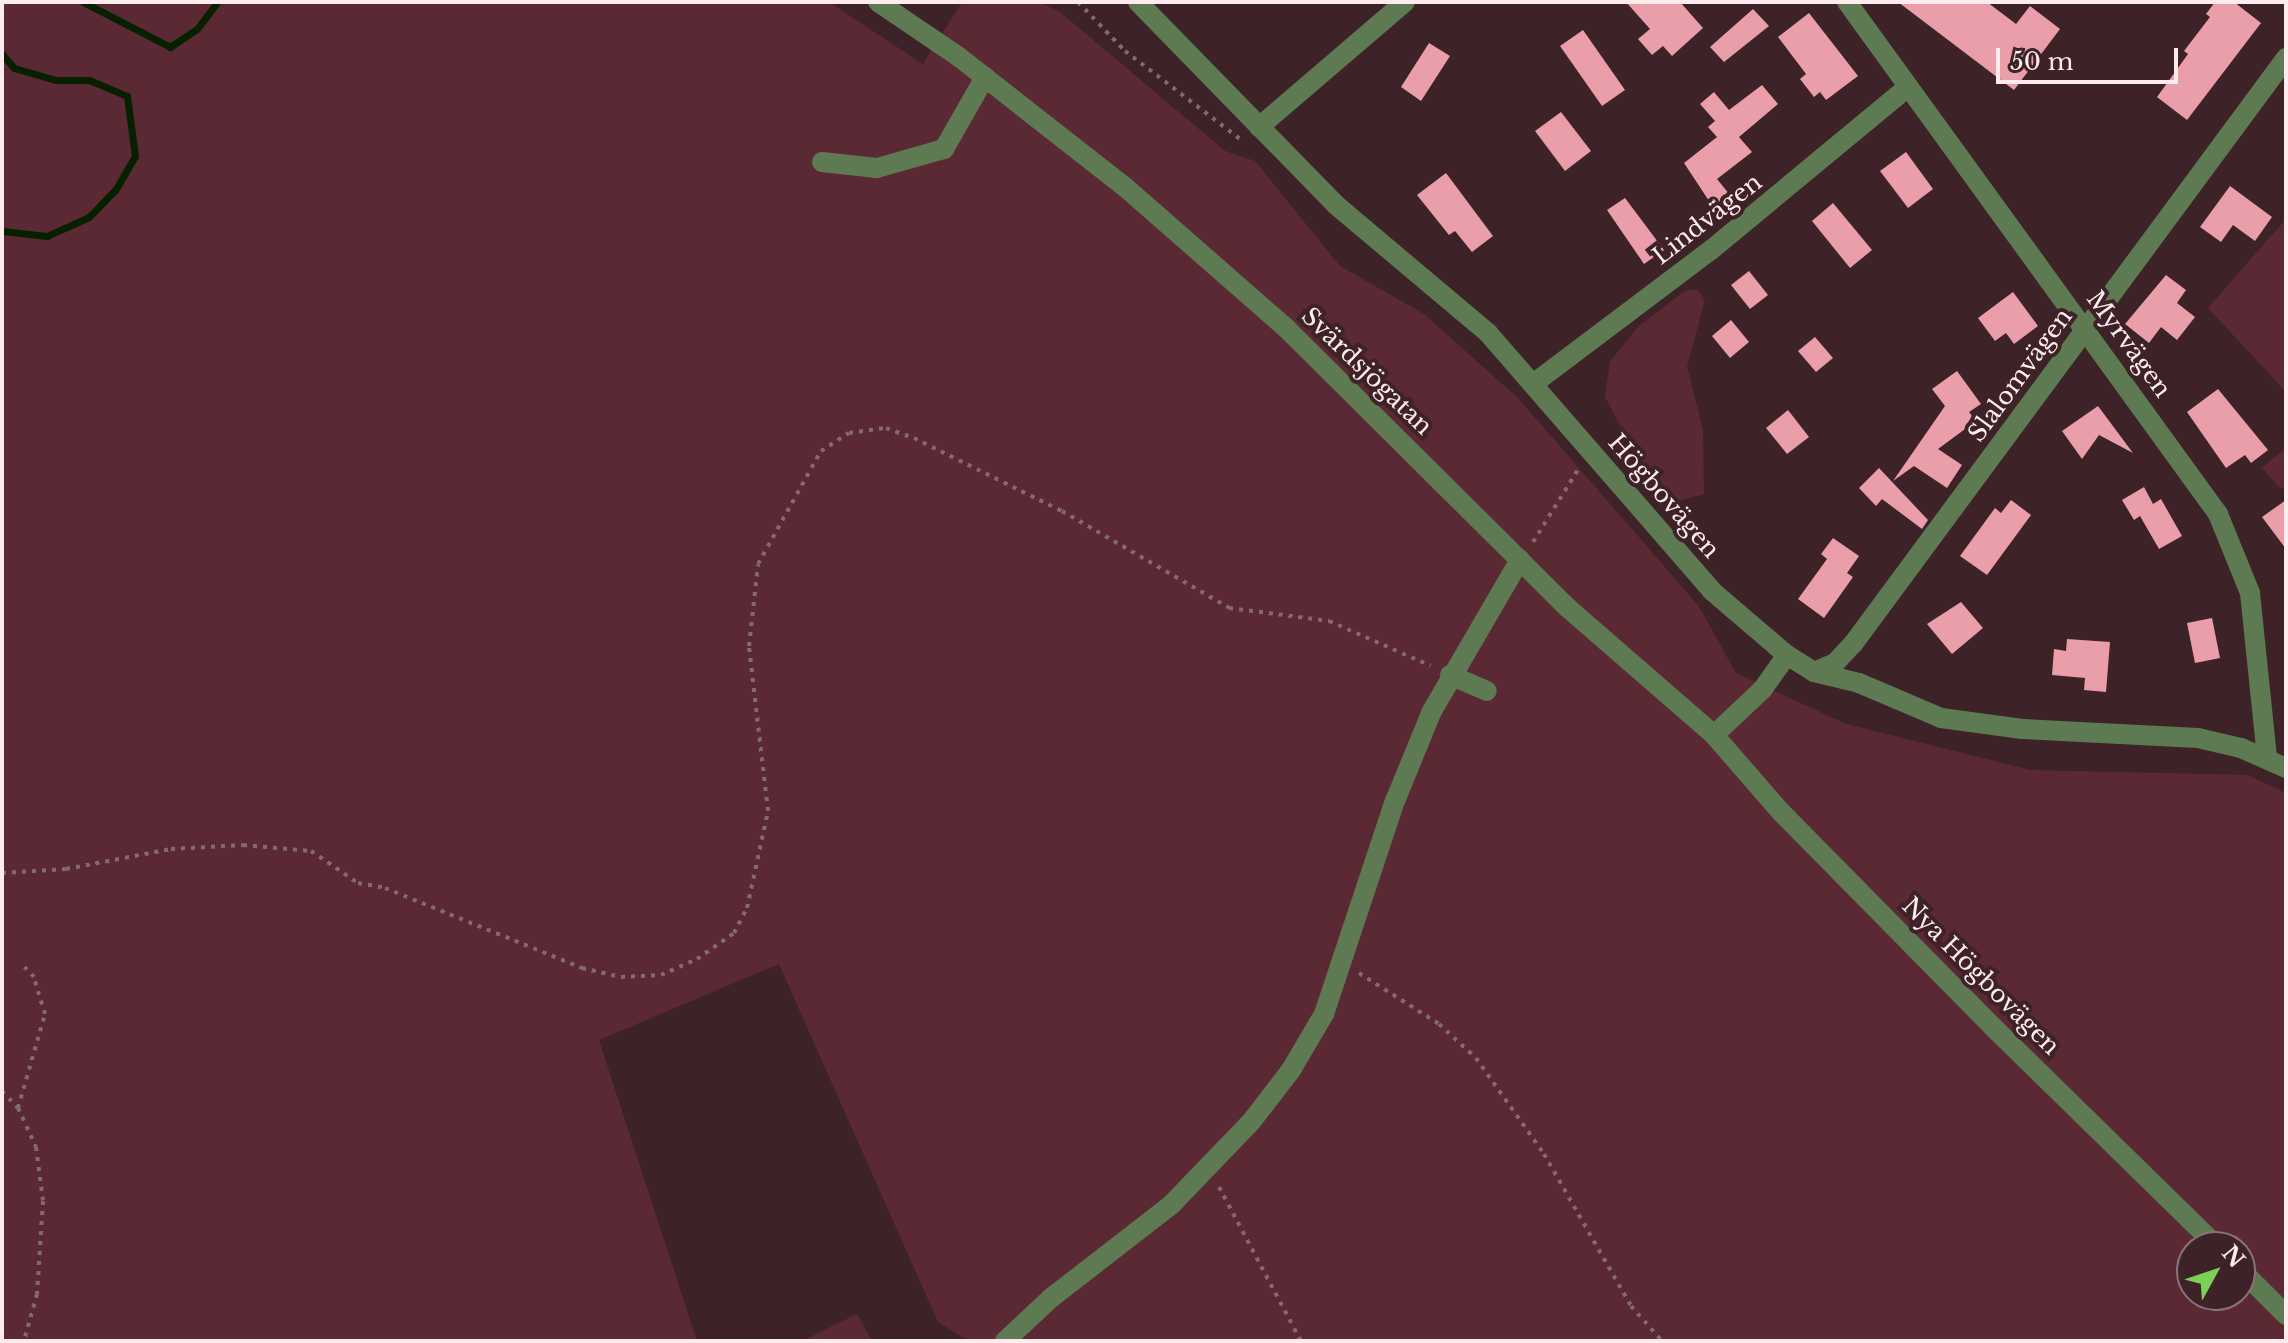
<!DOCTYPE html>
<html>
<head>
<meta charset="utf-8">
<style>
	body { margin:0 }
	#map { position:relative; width:2288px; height:1343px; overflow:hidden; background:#3d2227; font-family:"Libre Baskerville",serif }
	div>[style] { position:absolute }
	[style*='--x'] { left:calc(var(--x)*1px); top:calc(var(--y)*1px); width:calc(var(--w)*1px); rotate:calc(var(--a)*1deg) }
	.green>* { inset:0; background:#5b2933 }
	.stream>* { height:7px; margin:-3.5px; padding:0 3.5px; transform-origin:3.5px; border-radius:3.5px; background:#062000 }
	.building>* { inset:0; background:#e99ea9 }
	.path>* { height:4px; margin-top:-2px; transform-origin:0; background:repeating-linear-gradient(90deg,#826a6e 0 4px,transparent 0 10px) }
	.minor>* { height:20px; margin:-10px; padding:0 10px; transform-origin:10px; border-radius:10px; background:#5e7a53 }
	span { translate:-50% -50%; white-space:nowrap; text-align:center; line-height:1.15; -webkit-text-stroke:8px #3d2227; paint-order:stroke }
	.street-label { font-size:24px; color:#feebed }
	.frame { position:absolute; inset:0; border:4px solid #feebed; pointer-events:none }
	.north { position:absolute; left:2176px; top:1231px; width:80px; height:80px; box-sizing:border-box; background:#3d2227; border:2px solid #8a7276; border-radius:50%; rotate:50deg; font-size:22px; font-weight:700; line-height:32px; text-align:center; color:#feebed }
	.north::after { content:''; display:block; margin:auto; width:28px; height:36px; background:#7bd155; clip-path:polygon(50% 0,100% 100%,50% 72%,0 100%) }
	.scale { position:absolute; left:1996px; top:48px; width:182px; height:36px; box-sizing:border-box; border:4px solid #feebed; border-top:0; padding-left:10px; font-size:24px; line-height:28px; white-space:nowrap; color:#feebed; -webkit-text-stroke:6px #3d2227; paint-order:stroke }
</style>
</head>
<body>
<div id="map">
	<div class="green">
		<i style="clip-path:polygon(evenodd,2px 2px,829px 2px,923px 64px,962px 2px,1039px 2px,1060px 12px,1225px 151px,1255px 161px,1340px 266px,1424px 314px,1518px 398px,1698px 605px,1736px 673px,1846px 724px,2030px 770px,2248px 775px,2286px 793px,2286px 1341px,969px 1341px,938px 1322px,779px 964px,599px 1040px,697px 1341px,2px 1341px,2px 2px,2192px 1247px,2240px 1247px,2240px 1295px,2192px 1295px,2192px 1247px)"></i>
		<i style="clip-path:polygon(2286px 219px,2286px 392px,2208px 308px)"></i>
		<i style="clip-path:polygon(1697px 289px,1705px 300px,1687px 366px,1703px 430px,1704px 494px,1670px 503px,1636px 454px,1605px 397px,1610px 361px,1639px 326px,1685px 291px)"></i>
		<i style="clip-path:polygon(2286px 448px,2286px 487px,2280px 488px,2262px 468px)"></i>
		<i style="clip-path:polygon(857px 1314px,872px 1341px,802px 1341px)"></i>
	</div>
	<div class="stream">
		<i style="--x:83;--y:2;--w:98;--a:27.3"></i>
		<i style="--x:170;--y:47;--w:32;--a:-34"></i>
		<i style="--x:197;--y:29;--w:34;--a:-53"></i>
		<i style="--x:2;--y:54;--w:18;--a:49"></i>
		<i style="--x:14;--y:68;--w:44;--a:15.9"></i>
		<i style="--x:56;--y:80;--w:33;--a:0"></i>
		<i style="--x:89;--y:80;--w:41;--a:22.8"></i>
		<i style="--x:127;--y:96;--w:61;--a:82.4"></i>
		<i style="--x:135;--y:156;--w:39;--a:120"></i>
		<i style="--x:115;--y:190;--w:37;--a:134"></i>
		<i style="--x:89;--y:217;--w:46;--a:155.7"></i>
		<i style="--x:47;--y:236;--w:45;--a:-173.7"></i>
	</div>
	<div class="building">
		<i style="clip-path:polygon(1626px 2px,1680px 2px,1703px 28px,1672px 56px,1663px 46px,1652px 55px,1638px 39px,1650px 29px)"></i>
		<i style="clip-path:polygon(1898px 2px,1987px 2px,2016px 24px,2030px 6px,2060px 29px,2014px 90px)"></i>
		<i style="clip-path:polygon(2215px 2px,2234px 2px,2261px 23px,2187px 120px,2157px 97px,2188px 54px,2184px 51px,2210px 17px,2206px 14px)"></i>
		<i style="clip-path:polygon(1753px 9px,1769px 26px,1724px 62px,1710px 47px)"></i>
		<i style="clip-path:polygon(1809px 13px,1858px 76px,1826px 100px,1820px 92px,1814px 97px,1800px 79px,1806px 74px,1778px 37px)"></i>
		<i style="clip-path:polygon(1583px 30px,1625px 90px,1602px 106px,1560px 46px)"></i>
		<i style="clip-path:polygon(1429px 43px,1450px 56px,1421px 101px,1401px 87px)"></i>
		<i style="clip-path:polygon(1762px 85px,1778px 104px,1739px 137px,1752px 152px,1717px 179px,1734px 200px,1717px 213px,1684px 163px,1717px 137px,1708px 127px,1715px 121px,1700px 104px,1714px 92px,1729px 110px)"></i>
		<i style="clip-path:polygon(1561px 112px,1591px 151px,1565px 171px,1535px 131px)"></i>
		<i style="clip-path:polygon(1906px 152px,1933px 189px,1908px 208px,1880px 171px)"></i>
		<i style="clip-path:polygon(1446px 173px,1493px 236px,1472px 252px,1455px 231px,1449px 235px,1417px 195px)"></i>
		<i style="clip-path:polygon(2230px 186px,2272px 217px,2255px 241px,2233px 225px,2221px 242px,2200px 227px)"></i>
		<i style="clip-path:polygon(1625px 198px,1664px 250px,1644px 264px,1607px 210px)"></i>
		<i style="clip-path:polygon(1833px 203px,1872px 250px,1850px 268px,1812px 221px)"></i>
		<i style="clip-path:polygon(1749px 271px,1768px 295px,1750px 309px,1731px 285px)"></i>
		<i style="clip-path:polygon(2166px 275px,2186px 290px,2177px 303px,2195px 317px,2177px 340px,2161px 327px,2149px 343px,2125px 324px)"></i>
		<i style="clip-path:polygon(2013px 292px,2038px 326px,2014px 344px,2006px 333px,1995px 341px,1978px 318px)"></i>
		<i style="clip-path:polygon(1731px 320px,1749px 342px,1730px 358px,1712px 336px)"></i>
		<i style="clip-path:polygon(1815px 337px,1833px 358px,1816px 372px,1798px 351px)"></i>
		<i style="clip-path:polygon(1957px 371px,1981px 404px,1969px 412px,1976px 421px,1938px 449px,1962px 465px,1947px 488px,1914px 466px,1893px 481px,1945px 406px,1932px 389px)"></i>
		<i style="clip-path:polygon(2218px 389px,2268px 450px,2251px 463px,2245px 455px,2226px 468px,2187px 412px)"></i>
		<i style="clip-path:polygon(2098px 406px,2133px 453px,2099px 435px,2082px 459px,2062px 431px)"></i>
		<i style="clip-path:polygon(1788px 410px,1809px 437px,1787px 454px,1766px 428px)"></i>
		<i style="clip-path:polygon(1879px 468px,1928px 520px,1922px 529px,1882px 499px,1876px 506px,1859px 488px)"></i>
		<i style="clip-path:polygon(2144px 487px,2153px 504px,2161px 499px,2182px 536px,2159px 549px,2140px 516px,2134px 520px,2122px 500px)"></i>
		<i style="clip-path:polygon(2011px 500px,2031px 515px,1987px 575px,1960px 556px,1995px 508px,2001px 513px)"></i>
		<i style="clip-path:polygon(2286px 500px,2286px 549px,2262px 517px)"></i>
		<i style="clip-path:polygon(1833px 538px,1859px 556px,1847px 573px,1853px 577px,1824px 618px,1798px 599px,1827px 559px,1821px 554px)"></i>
		<i style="clip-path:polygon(1961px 602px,1983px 628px,1952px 654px,1927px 624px)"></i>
		<i style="clip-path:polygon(2212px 618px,2220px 658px,2195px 663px,2187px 623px)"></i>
		<i style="clip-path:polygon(2067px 639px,2110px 642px,2106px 692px,2084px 690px,2085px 678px,2052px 675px,2054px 649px,2066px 651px)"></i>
	</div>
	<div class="path">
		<i style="--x:1078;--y:2;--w:68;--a:46.2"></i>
		<i style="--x:1125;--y:51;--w:145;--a:37.4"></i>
		<i style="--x:1533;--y:542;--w:87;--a:-58.1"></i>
		<i style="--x:2;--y:873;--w:64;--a:-3.6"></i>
		<i style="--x:66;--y:869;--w:107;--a:-10.8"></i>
		<i style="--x:171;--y:849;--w:72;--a:-3.2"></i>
		<i style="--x:243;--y:845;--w:68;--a:5"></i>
		<i style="--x:311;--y:851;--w:57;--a:34.2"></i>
		<i style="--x:358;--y:883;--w:27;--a:10"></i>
		<i style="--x:385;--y:888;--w:213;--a:22.1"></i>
		<i style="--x:582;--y:968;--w:40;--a:13"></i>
		<i style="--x:621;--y:977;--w:40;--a:-2.9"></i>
		<i style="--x:661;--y:975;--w:39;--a:-24"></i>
		<i style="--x:697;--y:959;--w:45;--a:-35.1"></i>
		<i style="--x:734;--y:933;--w:28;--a:-63"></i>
		<i style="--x:747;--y:908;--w:99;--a:-77.8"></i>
		<i style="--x:768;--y:811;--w:166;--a:-96.6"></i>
		<i style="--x:749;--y:646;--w:82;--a:-83.7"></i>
		<i style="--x:758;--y:564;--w:129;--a:-60.9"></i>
		<i style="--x:821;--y:451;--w:33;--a:-33"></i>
		<i style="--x:849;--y:433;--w:37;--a:-8"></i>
		<i style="--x:886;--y:428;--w:30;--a:20"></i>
		<i style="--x:914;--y:438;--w:165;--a:26.3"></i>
		<i style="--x:1062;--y:511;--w:193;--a:30.1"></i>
		<i style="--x:1229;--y:608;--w:101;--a:7.4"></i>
		<i style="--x:1329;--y:621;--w:111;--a:23.8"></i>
		<i style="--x:1359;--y:973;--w:95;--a:32.5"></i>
		<i style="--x:1439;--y:1024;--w:50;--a:42.6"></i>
		<i style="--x:1476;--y:1058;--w:118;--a:54.7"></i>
		<i style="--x:1544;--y:1154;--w:175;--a:60.2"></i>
		<i style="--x:1631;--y:1306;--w:47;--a:48.5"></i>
		<i style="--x:2;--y:1091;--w:23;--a:47"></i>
		<i style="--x:18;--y:1108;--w:43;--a:65.2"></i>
		<i style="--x:36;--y:1147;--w:54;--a:82.6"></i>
		<i style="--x:43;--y:1201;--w:93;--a:93.7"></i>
		<i style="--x:37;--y:1294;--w:49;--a:105.5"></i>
		<i style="--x:18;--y:1108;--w:98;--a:-74"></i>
		<i style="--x:45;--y:1014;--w:39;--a:-107"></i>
		<i style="--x:34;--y:977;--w:16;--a:-133"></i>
		<i style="--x:1219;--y:1187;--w:174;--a:62"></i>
	</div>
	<div class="minor">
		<i style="--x:878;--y:2;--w:98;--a:34.2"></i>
		<i style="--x:959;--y:57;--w:211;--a:38.1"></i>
		<i style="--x:1125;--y:187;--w:215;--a:41.2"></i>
		<i style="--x:1287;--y:329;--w:396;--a:44.8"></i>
		<i style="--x:1568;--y:608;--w:194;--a:41"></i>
		<i style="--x:1714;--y:735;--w:102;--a:49"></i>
		<i style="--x:1781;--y:812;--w:302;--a:45.4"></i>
		<i style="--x:1993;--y:1027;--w:315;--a:44.4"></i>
		<i style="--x:1138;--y:2;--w:284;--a:45.7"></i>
		<i style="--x:1336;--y:205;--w:199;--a:40.1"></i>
		<i style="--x:1488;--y:333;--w:342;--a:49"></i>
		<i style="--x:1712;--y:591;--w:99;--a:40.5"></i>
		<i style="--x:1787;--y:655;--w:32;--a:32"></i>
		<i style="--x:1814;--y:672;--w:46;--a:13.7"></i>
		<i style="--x:1859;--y:683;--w:89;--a:23.1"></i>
		<i style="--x:1941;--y:718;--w:82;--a:7.7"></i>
		<i style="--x:2022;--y:729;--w:176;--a:2.9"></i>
		<i style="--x:2198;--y:738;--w:44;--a:13.1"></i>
		<i style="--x:2241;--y:748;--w:49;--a:24"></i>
		<i style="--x:1847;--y:2;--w:632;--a:54.07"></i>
		<i style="--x:2218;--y:514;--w:85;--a:67.9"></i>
		<i style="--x:2250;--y:593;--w:166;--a:84.1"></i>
		<i style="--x:1259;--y:127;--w:192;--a:-40.6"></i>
		<i style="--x:822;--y:162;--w:55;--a:6.2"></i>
		<i style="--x:877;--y:168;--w:70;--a:-15.8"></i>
		<i style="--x:944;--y:149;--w:83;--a:-60.3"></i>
		<i style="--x:1533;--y:384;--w:223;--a:-37"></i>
		<i style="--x:1711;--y:250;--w:256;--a:-39.6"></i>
		<i style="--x:1814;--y:672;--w:23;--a:-23"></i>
		<i style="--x:1835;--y:663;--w:26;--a:-47"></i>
		<i style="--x:1853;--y:644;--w:729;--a:-53.54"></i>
		<i style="--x:1450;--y:675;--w:40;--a:23.4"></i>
		<i style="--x:1714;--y:735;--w:66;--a:-43.2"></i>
		<i style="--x:1762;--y:690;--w:43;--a:-54.5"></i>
		<i style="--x:2240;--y:1269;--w:65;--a:45"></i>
		<i style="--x:1005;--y:1341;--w:63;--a:-43.1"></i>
		<i style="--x:1051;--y:1298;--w:152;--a:-37.8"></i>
		<i style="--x:1171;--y:1205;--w:115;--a:-46.1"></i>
		<i style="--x:1251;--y:1122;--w:66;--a:-52.4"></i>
		<i style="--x:1291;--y:1070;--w:65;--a:-59.5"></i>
		<i style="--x:1324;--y:1014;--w:225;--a:-71.6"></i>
		<i style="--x:1395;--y:801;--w:97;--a:-67.7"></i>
		<i style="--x:1432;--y:711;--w:175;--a:-59.8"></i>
	</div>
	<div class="street-label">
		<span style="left:1707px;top:219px;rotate:-38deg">Lindvägen</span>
		<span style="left:2129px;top:344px;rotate:54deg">Myrvägen</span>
		<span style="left:1367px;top:371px;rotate:44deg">Svärdsjögatan</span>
		<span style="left:2020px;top:375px;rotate:-54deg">Slalomvägen</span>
		<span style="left:1664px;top:496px;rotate:49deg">Högbovägen</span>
		<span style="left:1981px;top:976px;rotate:45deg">Nya Högbovägen</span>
	</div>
	<div class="frame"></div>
	<div class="north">N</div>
	<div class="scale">50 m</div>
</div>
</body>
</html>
